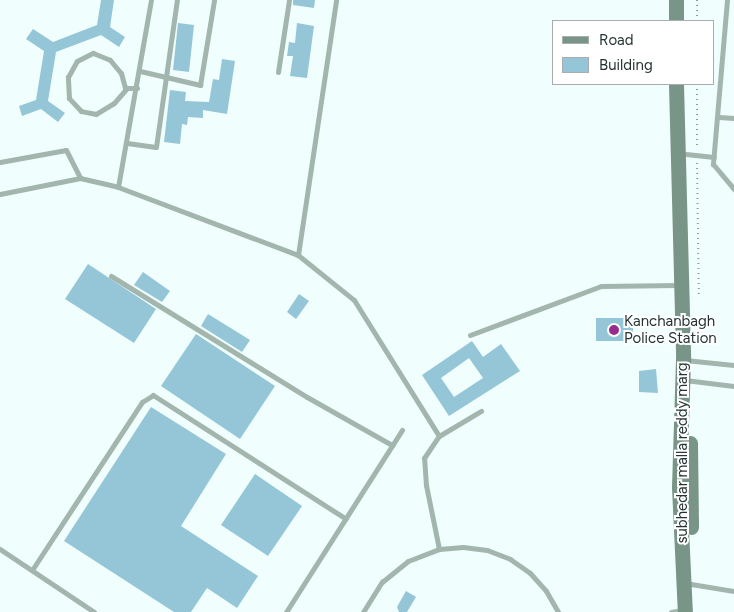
<!DOCTYPE html>
<html>
<head>
<meta charset="utf-8">
<style>
	body { margin:0 }
	#map { position:relative; width:734px; height:612px; overflow:hidden; background:#f0fefd; font-family:Figtree,sans-serif }
	div>[style] { position:absolute }
	[style*='--x'] { left:calc(var(--x)*1px); top:calc(var(--y)*1px); width:calc(var(--w)*1px); rotate:calc(var(--a)*1deg) }
	.building>* { inset:0; background:#95c6d7 }
	.path>* { height:2px; margin-top:-1px; transform-origin:0; background:repeating-linear-gradient(90deg,#8d9b9a 0 1px,transparent 0 5px) }
	.lane>* { height:5px; margin:-2.5px; padding:0 2.5px; transform-origin:2.5px; border-radius:2.5px; background:#a2b6ad }
	.secondary>* { height:15px; margin:-7.5px; padding:0 7.5px; transform-origin:7.5px; border-radius:7.5px; background:#789587 }
	.dots>* { width:14px; height:14px; translate:-50% -50%; box-sizing:border-box; border:2px solid #fff; border-radius:50% }
	span { translate:-50% -50%; white-space:nowrap; text-align:center; line-height:1.15; -webkit-text-stroke:4px #fff; paint-order:stroke }
	.poi-label { font-size:15px; color:#253333 }
	.left { translate:0 -50%; text-align:left }
	.street-label { font-size:15px; color:#253333 }
	.legend { position:absolute; left:552px; top:20px; width:162px; height:65px; box-sizing:border-box; background:#fff; border:1px solid #a8adad; margin:0; padding:6px 9px; list-style:none; font-size:15px; color:#253333 }
	.legend li { display:flex; align-items:center; gap:10px; height:25px }
	.legend b { width:25px; border:1px solid #a8adad }
</style>
</head>
<body>
<div id="map">
	<div class="building">
		<i style="clip-path:polygon(101px 0,114px 0,110px 27px,125px 37px,119px 47px,101px 35px,56px 52px,48px 101px,65px 113px,58px 122px,41px 109px,22px 116px,19px 106px,36px 100px,44px 51px,26px 39px,33px 29px,53px 42px,97px 25px)"></i>
		<i style="clip-path:polygon(293px 0,315px 0,314px 8px,293px 5px)"></i>
		<i style="clip-path:polygon(178px 23px,194px 25px,189px 72px,173px 70px)"></i>
		<i style="clip-path:polygon(297px 23px,314px 26px,307px 78px,290px 76px,293px 56px,287px 56px,289px 42px,295px 43px)"></i>
		<i style="clip-path:polygon(222px 59px,235px 61px,227px 114px,203px 110px,203px 118px,188px 117px,187px 125px,182px 124px,180px 144px,164px 142px,170px 90px,186px 92px,185px 101px,209px 102px,213px 79px,219px 80px)"></i>
		<i style="clip-path:polygon(88px 264px,156px 309px,134px 343px,65px 299px)"></i>
		<i style="clip-path:polygon(143px 272px,170px 291px,162px 302px,134px 285px)"></i>
		<i style="clip-path:polygon(299px 294px,309px 301px,296px 319px,287px 312px)"></i>
		<i style="clip-path:polygon(208px 314px,250px 340px,242px 352px,201px 326px)"></i>
		<i style="clip-path:polygon(596px 318px,633px 318px,633px 341px,596px 341px)"></i>
		<i style="clip-path:polygon(196px 334px,275px 386px,240px 439px,161px 386px)"></i>
		<i style="clip-path:polygon(evenodd,472px 341px,483px 357px,501px 344px,520px 371px,449px 416px,422px 375px,472px 341px,469px 358px,483px 378px,454px 397px,441px 378px,469px 358px)"></i>
		<i style="clip-path:polygon(656px 369px,658px 393px,639px 392px,639px 371px)"></i>
		<i style="clip-path:polygon(151px 407px,226px 454px,181px 526px,258px 576px,237px 608px,207px 588px,191px 612px,174px 612px,64px 541px)"></i>
		<i style="clip-path:polygon(255px 474px,302px 506px,268px 556px,221px 525px)"></i>
		<i style="clip-path:polygon(406px 591px,416px 597px,407px 612px,399px 612px,397px 607px)"></i>
	</div>
	<div class="path">
		<i style="--x:697;--y:0;--w:21;--a:90"></i>
		<i style="--x:697;--y:84;--w:64;--a:90"></i>
		<i style="--x:697;--y:163;--w:135;--a:89.2"></i>
	</div>
	<div class="lane">
		<i style="--x:727;--y:0;--w:165;--a:94.9"></i>
		<i style="--x:713;--y:164;--w:33;--a:50"></i>
		<i style="--x:140;--y:71;--w:62;--a:13.1"></i>
		<i style="--x:200;--y:85;--w:86;--a:-80.6"></i>
		<i style="--x:278;--y:72;--w:73;--a:-81.3"></i>
		<i style="--x:127;--y:88;--w:20;--a:131"></i>
		<i style="--x:114;--y:103;--w:21;--a:149"></i>
		<i style="--x:96;--y:114;--w:15;--a:-169"></i>
		<i style="--x:81;--y:111;--w:18;--a:-133"></i>
		<i style="--x:69;--y:98;--w:21;--a:-93"></i>
		<i style="--x:68;--y:77;--w:18;--a:-61"></i>
		<i style="--x:77;--y:61;--w:18;--a:-27"></i>
		<i style="--x:93;--y:53;--w:18;--a:22"></i>
		<i style="--x:110;--y:60;--w:17;--a:50"></i>
		<i style="--x:121;--y:73;--w:16;--a:75"></i>
		<i style="--x:125;--y:88;--w:12;--a:0"></i>
		<i style="--x:719;--y:117;--w:15;--a:4"></i>
		<i style="--x:127;--y:143;--w:29;--a:8"></i>
		<i style="--x:156;--y:147;--w:148;--a:-81.9"></i>
		<i style="--x:686;--y:154;--w:28;--a:6"></i>
		<i style="--x:0;--y:162;--w:67;--a:-10.3"></i>
		<i style="--x:66;--y:150;--w:31;--a:63"></i>
		<i style="--x:80;--y:178;--w:39;--a:13"></i>
		<i style="--x:118;--y:187;--w:192;--a:20.7"></i>
		<i style="--x:298;--y:255;--w:258;--a:-81.5"></i>
		<i style="--x:118;--y:187;--w:190;--a:-80"></i>
		<i style="--x:0;--y:194;--w:82;--a:-11.3"></i>
		<i style="--x:298;--y:255;--w:72;--a:38.8"></i>
		<i style="--x:354;--y:300;--w:160;--a:58"></i>
		<i style="--x:111;--y:276;--w:230;--a:31.7"></i>
		<i style="--x:307;--y:397;--w:98;--a:29.5"></i>
		<i style="--x:470;--y:335;--w:140;--a:-20.5"></i>
		<i style="--x:601;--y:286;--w:78;--a:-0.7"></i>
		<i style="--x:685;--y:360;--w:49;--a:5.8"></i>
		<i style="--x:685;--y:380;--w:49;--a:7"></i>
		<i style="--x:0;--y:549;--w:113;--a:33.8"></i>
		<i style="--x:439;--y:549;--w:65;--a:-101.5"></i>
		<i style="--x:426;--y:485;--w:27;--a:-94"></i>
		<i style="--x:424;--y:458;--w:27;--a:-56"></i>
		<i style="--x:439;--y:436;--w:49;--a:-30.8"></i>
		<i style="--x:32;--y:570;--w:201;--a:-56.8"></i>
		<i style="--x:142;--y:402;--w:13;--a:-32"></i>
		<i style="--x:153;--y:395;--w:229;--a:32.7"></i>
		<i style="--x:685;--y:583;--w:50;--a:9.3"></i>
		<i style="--x:286;--y:612;--w:216;--a:-57.5"></i>
		<i style="--x:363;--y:612;--w:36;--a:-58"></i>
		<i style="--x:382;--y:582;--w:33;--a:-39"></i>
		<i style="--x:408;--y:561;--w:33;--a:-21"></i>
		<i style="--x:439;--y:549;--w:24;--a:-5"></i>
		<i style="--x:463;--y:547;--w:24;--a:7"></i>
		<i style="--x:487;--y:550;--w:25;--a:21"></i>
		<i style="--x:510;--y:559;--w:24;--a:35"></i>
		<i style="--x:530;--y:573;--w:24;--a:48"></i>
		<i style="--x:546;--y:591;--w:24;--a:60"></i>
		<i style="--x:671;--y:612;--w:11;--a:-10"></i>
	</div>
	<div class="secondary">
		<i style="--x:676;--y:0;--w:21;--a:90"></i>
		<i style="--x:676;--y:84;--w:276;--a:88.5"></i>
		<i style="--x:683;--y:360;--w:127;--a:91.8"></i>
		<i style="--x:679;--y:487;--w:125;--a:87.3"></i>
		<i style="--x:690;--y:443;--w:84;--a:89.3"></i>
	</div>
	<div class="dots">
		<i style="left:614px;top:330px;background:#982c8c"></i>
	</div>
	<div class="poi-label">
		<span class="left" style="left:624px;top:330px">Kanchanbagh<br>Police Station</span>
	</div>
	<div class="street-label">
		<span style="left:683px;top:453px;rotate:-90deg">subhedar malla reddy marg</span>
	</div>
	<ul class="legend">
	<li><b style="height:6px;background:#789587"></b>Road</li>
	<li><b style="height:14px;background:#95c6d7"></b>Building</li>
	</ul>
</div>
</body>
</html>
